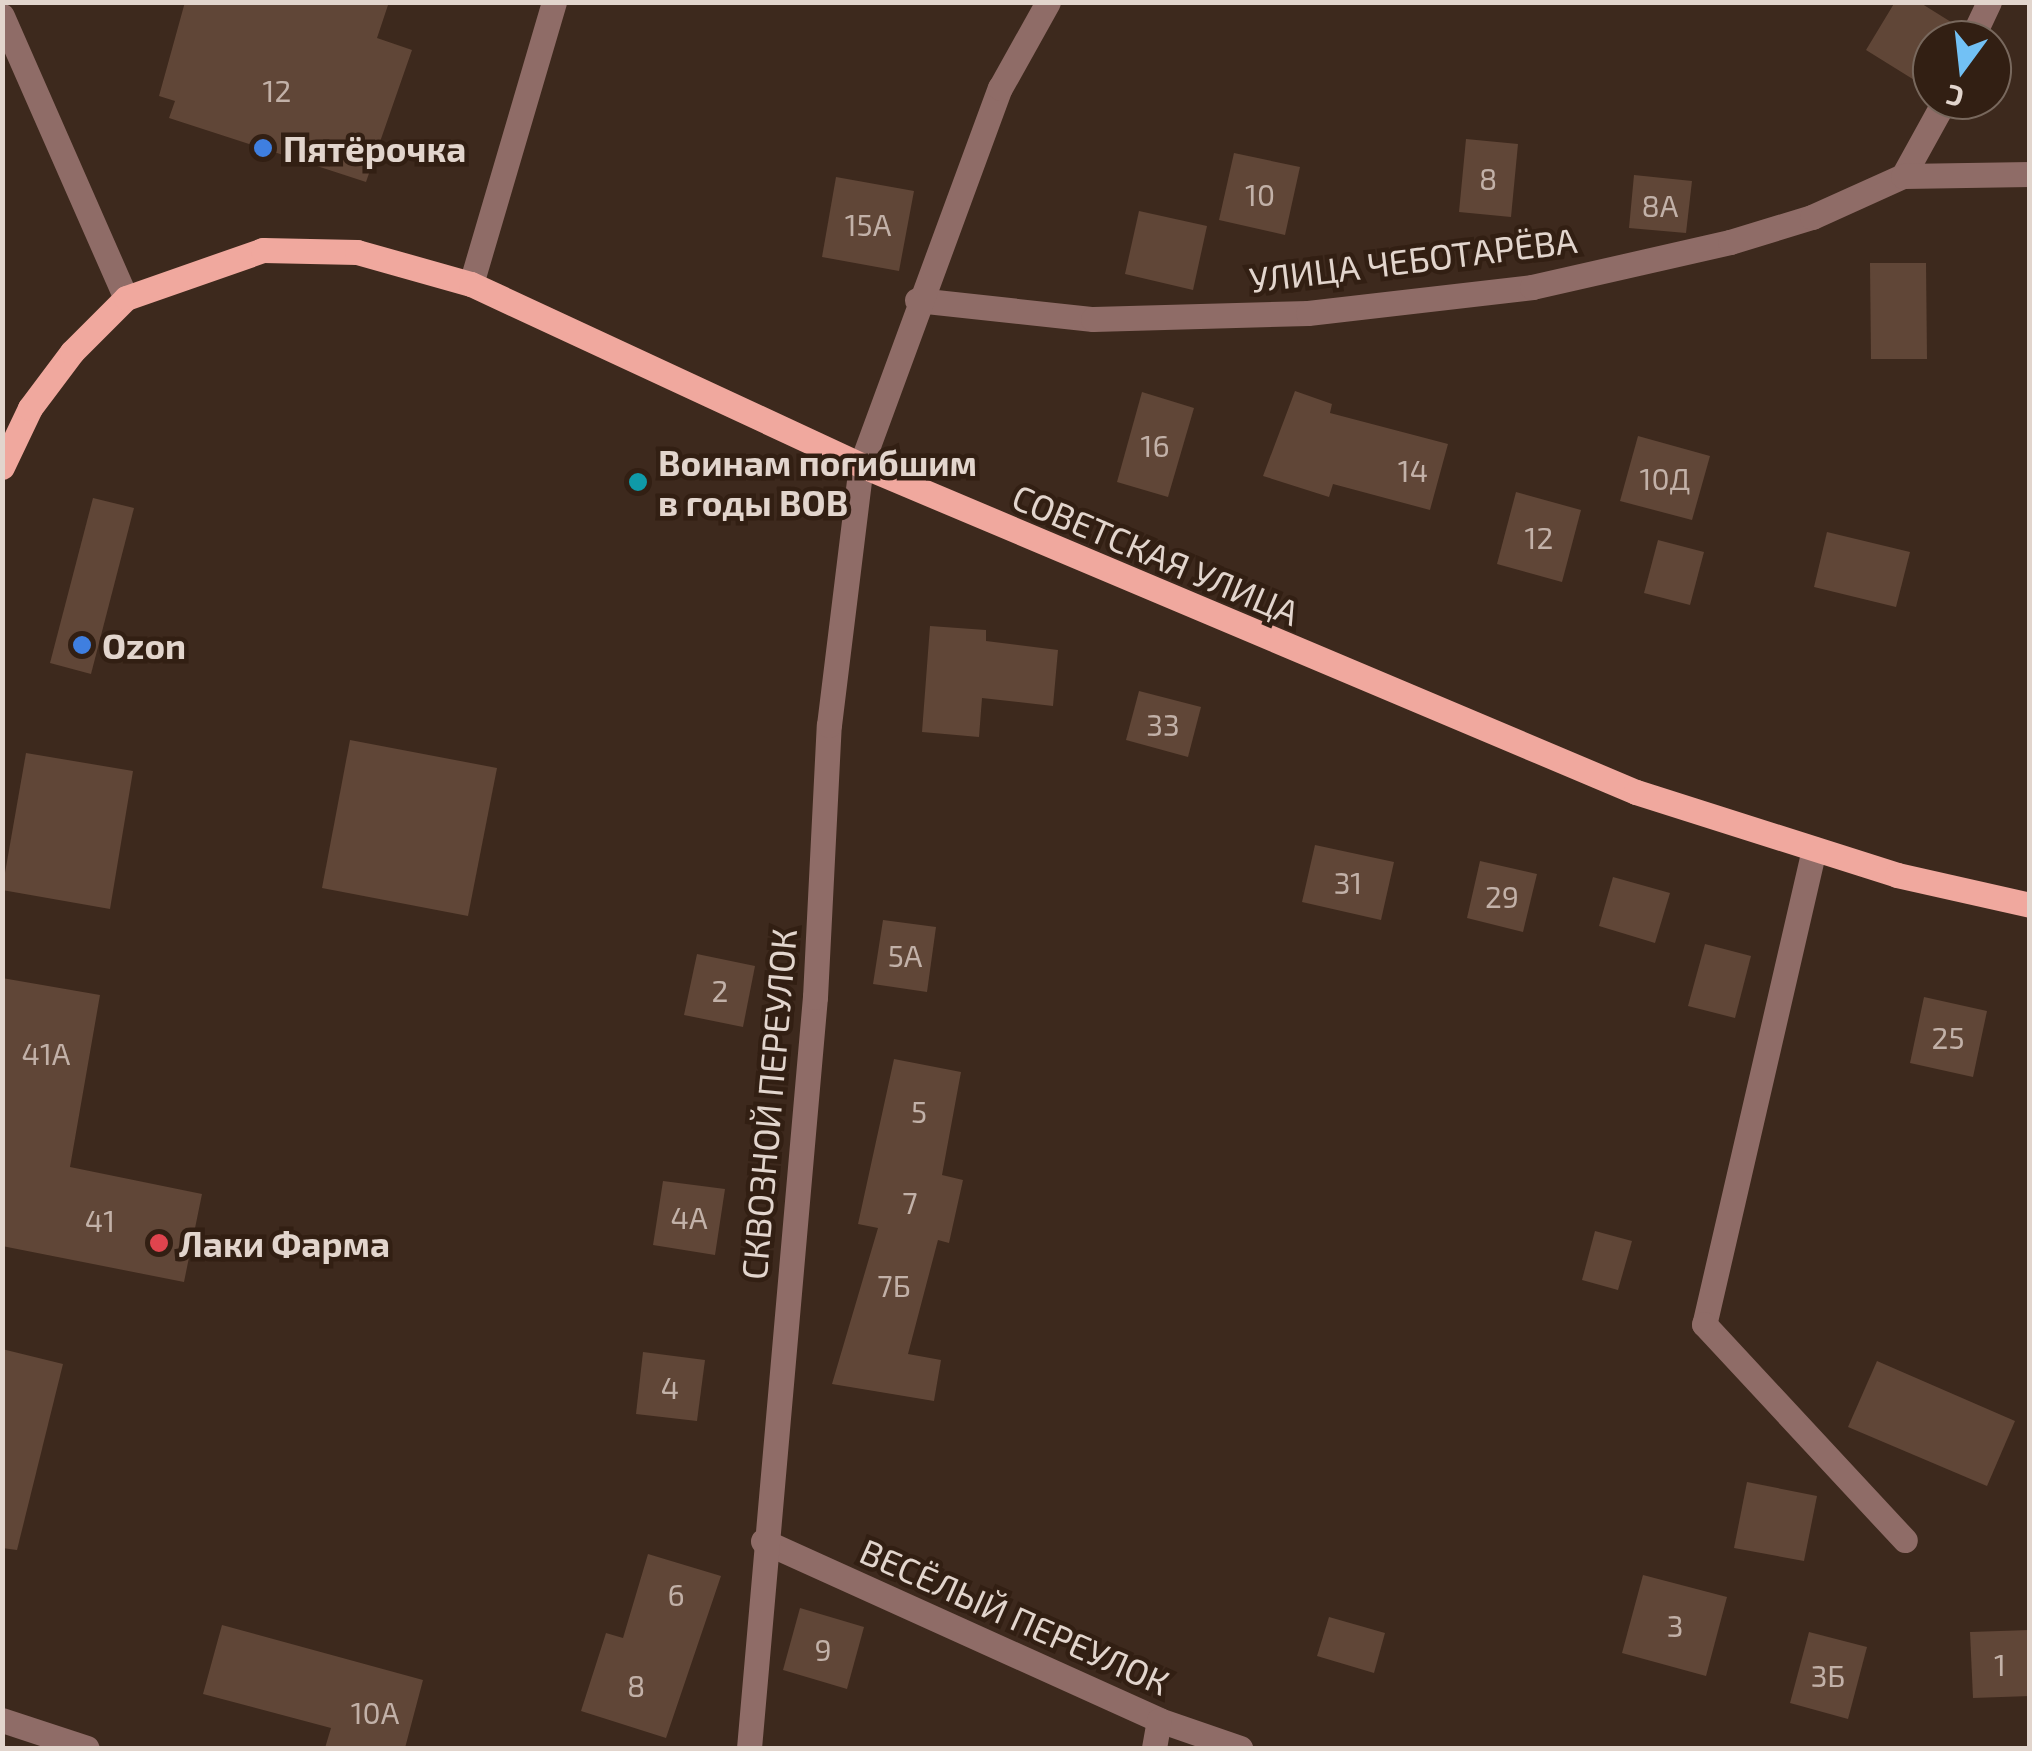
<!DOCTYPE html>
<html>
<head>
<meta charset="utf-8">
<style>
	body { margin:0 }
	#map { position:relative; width:2032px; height:1751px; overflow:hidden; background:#3d291d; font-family:"Exo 2",sans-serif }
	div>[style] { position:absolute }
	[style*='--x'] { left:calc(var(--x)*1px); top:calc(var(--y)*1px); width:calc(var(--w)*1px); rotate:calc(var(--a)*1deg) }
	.building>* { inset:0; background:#604637 }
	.minor>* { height:25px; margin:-12.5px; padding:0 12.5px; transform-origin:12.5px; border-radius:12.5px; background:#8f6c67 }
	.major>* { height:25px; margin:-12.5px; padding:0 12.5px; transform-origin:12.5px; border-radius:12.5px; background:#f0a89e }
	.dots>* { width:28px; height:28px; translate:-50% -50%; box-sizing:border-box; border:5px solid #321f13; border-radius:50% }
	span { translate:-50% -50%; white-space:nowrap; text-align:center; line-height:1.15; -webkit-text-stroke:9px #321f13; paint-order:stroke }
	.number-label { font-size:30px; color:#c2b1a8 }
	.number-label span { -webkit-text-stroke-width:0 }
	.poi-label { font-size:35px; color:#e2d5cd; font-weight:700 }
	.left { translate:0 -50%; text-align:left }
	.street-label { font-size:35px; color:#e2d5cd }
	.frame { position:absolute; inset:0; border:5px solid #e2d5cd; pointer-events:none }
	.north { position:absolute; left:1912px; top:20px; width:100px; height:100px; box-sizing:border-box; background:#321f13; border:2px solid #78685d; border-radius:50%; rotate:195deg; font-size:28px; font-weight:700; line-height:40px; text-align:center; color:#e2d5cd }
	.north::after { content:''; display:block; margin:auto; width:35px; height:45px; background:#72c1f5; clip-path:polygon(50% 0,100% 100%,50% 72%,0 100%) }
</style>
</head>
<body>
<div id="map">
	<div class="building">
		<i style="clip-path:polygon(185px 2px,389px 2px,377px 38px,412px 50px,366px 182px,169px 118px,175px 101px,159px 96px)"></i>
		<i style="clip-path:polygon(1895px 2px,1919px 2px,1959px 27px,1955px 40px,1932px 40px,1932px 91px,1866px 50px)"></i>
		<i style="clip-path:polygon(1466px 139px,1518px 144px,1511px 217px,1459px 212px)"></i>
		<i style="clip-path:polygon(1234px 153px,1300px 167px,1285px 235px,1219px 220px)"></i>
		<i style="clip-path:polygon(1634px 175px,1692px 181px,1686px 233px,1629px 228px)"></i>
		<i style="clip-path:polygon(836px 177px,914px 191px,899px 271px,822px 257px)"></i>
		<i style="clip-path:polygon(1139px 211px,1207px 226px,1193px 290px,1125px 274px)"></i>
		<i style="clip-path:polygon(1870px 263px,1926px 263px,1927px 359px,1871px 359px)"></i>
		<i style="clip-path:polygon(1295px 391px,1332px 404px,1330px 413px,1448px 444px,1430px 510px,1333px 484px,1329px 497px,1263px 476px)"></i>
		<i style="clip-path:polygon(1142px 392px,1194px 408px,1168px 497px,1117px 482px)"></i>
		<i style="clip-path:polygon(1638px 436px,1710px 456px,1692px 520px,1620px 501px)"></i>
		<i style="clip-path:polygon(1516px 492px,1581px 510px,1562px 582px,1497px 564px)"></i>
		<i style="clip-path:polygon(93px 498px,134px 508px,91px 674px,50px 663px)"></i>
		<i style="clip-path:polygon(1827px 532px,1910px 552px,1896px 607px,1814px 587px)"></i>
		<i style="clip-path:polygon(1658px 540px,1704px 552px,1690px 605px,1644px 593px)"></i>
		<i style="clip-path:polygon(930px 626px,986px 630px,986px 641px,1058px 650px,1053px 706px,982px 698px,979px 737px,922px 732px)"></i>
		<i style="clip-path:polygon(1139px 691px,1201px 707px,1188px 757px,1126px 740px)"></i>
		<i style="clip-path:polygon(350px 740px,497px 768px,468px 916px,322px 888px)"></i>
		<i style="clip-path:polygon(26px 753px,133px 771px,110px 909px,2px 890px)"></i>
		<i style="clip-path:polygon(1315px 845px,1394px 862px,1381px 920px,1302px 902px)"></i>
		<i style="clip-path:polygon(1480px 861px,1537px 874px,1523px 932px,1467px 918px)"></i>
		<i style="clip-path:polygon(1613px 877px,1670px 893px,1655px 943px,1599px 926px)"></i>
		<i style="clip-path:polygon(883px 920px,936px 927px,927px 992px,873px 984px)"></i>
		<i style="clip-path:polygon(1705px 944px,1751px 956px,1735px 1018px,1688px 1006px)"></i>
		<i style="clip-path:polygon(697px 954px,755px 966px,743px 1027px,684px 1015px)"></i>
		<i style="clip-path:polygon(2px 978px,100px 995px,70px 1167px,202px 1194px,184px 1282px,2px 1246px)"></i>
		<i style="clip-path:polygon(1924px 997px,1987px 1011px,1973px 1077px,1910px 1063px)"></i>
		<i style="clip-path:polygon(894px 1059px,961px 1072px,942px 1175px,963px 1180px,949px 1243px,938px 1240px,908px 1354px,941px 1360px,934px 1401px,832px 1384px,878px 1228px,858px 1224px)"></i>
		<i style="clip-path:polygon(663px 1181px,725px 1189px,715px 1255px,653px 1245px)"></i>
		<i style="clip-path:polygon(1595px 1231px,1632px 1241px,1618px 1290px,1582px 1280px)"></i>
		<i style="clip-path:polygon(2px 1349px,63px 1364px,17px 1550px,2px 1548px)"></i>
		<i style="clip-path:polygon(643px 1352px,705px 1360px,697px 1421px,636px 1414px)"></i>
		<i style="clip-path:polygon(1877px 1361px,2015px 1421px,1987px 1486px,1848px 1427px)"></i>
		<i style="clip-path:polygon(1747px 1482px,1817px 1496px,1804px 1561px,1734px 1548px)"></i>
		<i style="clip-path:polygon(648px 1554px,721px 1576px,666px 1738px,581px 1711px,606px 1633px,623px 1638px)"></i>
		<i style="clip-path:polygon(1643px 1575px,1727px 1597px,1706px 1676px,1622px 1653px)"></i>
		<i style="clip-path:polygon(800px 1608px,864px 1627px,847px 1689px,783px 1670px)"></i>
		<i style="clip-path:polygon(1329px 1617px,1385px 1633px,1374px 1673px,1317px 1656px)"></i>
		<i style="clip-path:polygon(222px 1625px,423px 1680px,405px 1748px,325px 1748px,331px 1728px,203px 1694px)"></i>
		<i style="clip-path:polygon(2030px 1630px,2030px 1696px,1973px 1698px,1970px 1632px)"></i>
		<i style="clip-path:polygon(1809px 1632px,1867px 1647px,1848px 1719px,1790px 1703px)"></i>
	</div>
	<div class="minor">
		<i style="--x:2;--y:16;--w:308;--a:66.3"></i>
		<i style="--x:1971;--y:40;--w:42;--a:-64.7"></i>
		<i style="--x:1903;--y:176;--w:87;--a:-61.1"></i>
		<i style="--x:471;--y:284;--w:294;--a:-73.6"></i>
		<i style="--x:917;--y:300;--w:177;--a:6.2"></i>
		<i style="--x:1093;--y:319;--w:215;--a:-1.6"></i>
		<i style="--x:1308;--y:313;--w:226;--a:-6.6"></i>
		<i style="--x:1532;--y:287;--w:203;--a:-12.8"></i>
		<i style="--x:1730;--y:242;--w:86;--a:-17"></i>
		<i style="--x:1812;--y:217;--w:100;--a:-24.3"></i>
		<i style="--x:1903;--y:176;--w:127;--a:-0.9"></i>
		<i style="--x:1814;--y:849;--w:488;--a:103"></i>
		<i style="--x:1704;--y:1324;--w:295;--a:47.1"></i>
		<i style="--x:763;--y:1541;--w:435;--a:24.3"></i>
		<i style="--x:1159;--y:1720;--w:86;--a:19.1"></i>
		<i style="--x:2;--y:1720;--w:89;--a:18.2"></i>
		<i style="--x:749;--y:1748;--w:754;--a:-84.98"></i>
		<i style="--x:815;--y:997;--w:272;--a:-87.1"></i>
		<i style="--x:829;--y:725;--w:262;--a:-83"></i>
		<i style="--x:861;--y:465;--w:402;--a:-69.8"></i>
		<i style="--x:1000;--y:88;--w:98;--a:-60.8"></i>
		<i style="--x:1154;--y:1748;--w:28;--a:-80"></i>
	</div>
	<div class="major">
		<i style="--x:2;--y:467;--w:65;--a:-64.6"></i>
		<i style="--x:30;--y:408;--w:70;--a:-53.1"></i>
		<i style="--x:72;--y:352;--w:76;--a:-45"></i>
		<i style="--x:126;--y:298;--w:145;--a:-19.3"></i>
		<i style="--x:263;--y:250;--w:94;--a:1.2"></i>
		<i style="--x:357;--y:252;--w:118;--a:15.7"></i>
		<i style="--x:471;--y:284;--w:430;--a:24.9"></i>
		<i style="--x:861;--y:465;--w:841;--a:22.88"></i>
		<i style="--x:1636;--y:792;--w:274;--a:17.6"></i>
		<i style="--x:1897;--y:875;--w:136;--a:12.7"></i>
	</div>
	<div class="dots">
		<i style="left:263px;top:148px;background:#3f7fe0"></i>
		<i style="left:638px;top:482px;background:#0f9aa8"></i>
		<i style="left:82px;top:645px;background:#3f7fe0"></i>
		<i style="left:159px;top:1243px;background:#e0444e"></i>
	</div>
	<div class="number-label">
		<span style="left:277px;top:90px">12</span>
		<span style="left:1488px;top:178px">8</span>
		<span style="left:1260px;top:194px">10</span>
		<span style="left:1660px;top:205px">8А</span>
		<span style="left:868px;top:224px">15А</span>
		<span style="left:1155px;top:445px">16</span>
		<span style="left:1413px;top:470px">14</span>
		<span style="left:1665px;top:478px">10Д</span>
		<span style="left:1539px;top:537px">12</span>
		<span style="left:1163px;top:724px">33</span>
		<span style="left:1348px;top:882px">31</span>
		<span style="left:1502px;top:896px">29</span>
		<span style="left:905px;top:955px">5А</span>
		<span style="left:720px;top:990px">2</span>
		<span style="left:1948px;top:1037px">25</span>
		<span style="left:46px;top:1053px">41А</span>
		<span style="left:919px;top:1111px">5</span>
		<span style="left:910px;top:1202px">7</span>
		<span style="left:689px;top:1217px">4А</span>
		<span style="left:100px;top:1220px">41</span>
		<span style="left:894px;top:1285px">7Б</span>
		<span style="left:670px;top:1387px">4</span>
		<span style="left:676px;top:1594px">6</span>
		<span style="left:1675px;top:1625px">3</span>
		<span style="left:823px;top:1649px">9</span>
		<span style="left:2000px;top:1664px">1</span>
		<span style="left:1828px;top:1675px">3Б</span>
		<span style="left:636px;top:1685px">8</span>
		<span style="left:375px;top:1712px">10А</span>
	</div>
	<div class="poi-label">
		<span class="left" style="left:283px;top:148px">Пятёрочка</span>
		<span class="left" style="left:658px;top:482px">Воинам погибшим<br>в годы ВОВ</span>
		<span class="left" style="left:102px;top:645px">Ozon</span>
		<span class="left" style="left:179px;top:1243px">Лаки Фарма</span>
	</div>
	<div class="street-label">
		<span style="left:1413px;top:259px;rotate:-7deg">УЛИЦА ЧЕБОТАРЁВА</span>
		<span style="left:1156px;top:554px;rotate:23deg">СОВЕТСКАЯ УЛИЦА</span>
		<span style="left:768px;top:1104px;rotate:-85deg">СКВОЗНОЙ ПЕРЕУЛОК</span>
		<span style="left:1015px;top:1616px;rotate:24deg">ВЕСЁЛЫЙ ПЕРЕУЛОК</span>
	</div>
	<div class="frame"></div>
	<div class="north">С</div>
</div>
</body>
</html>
